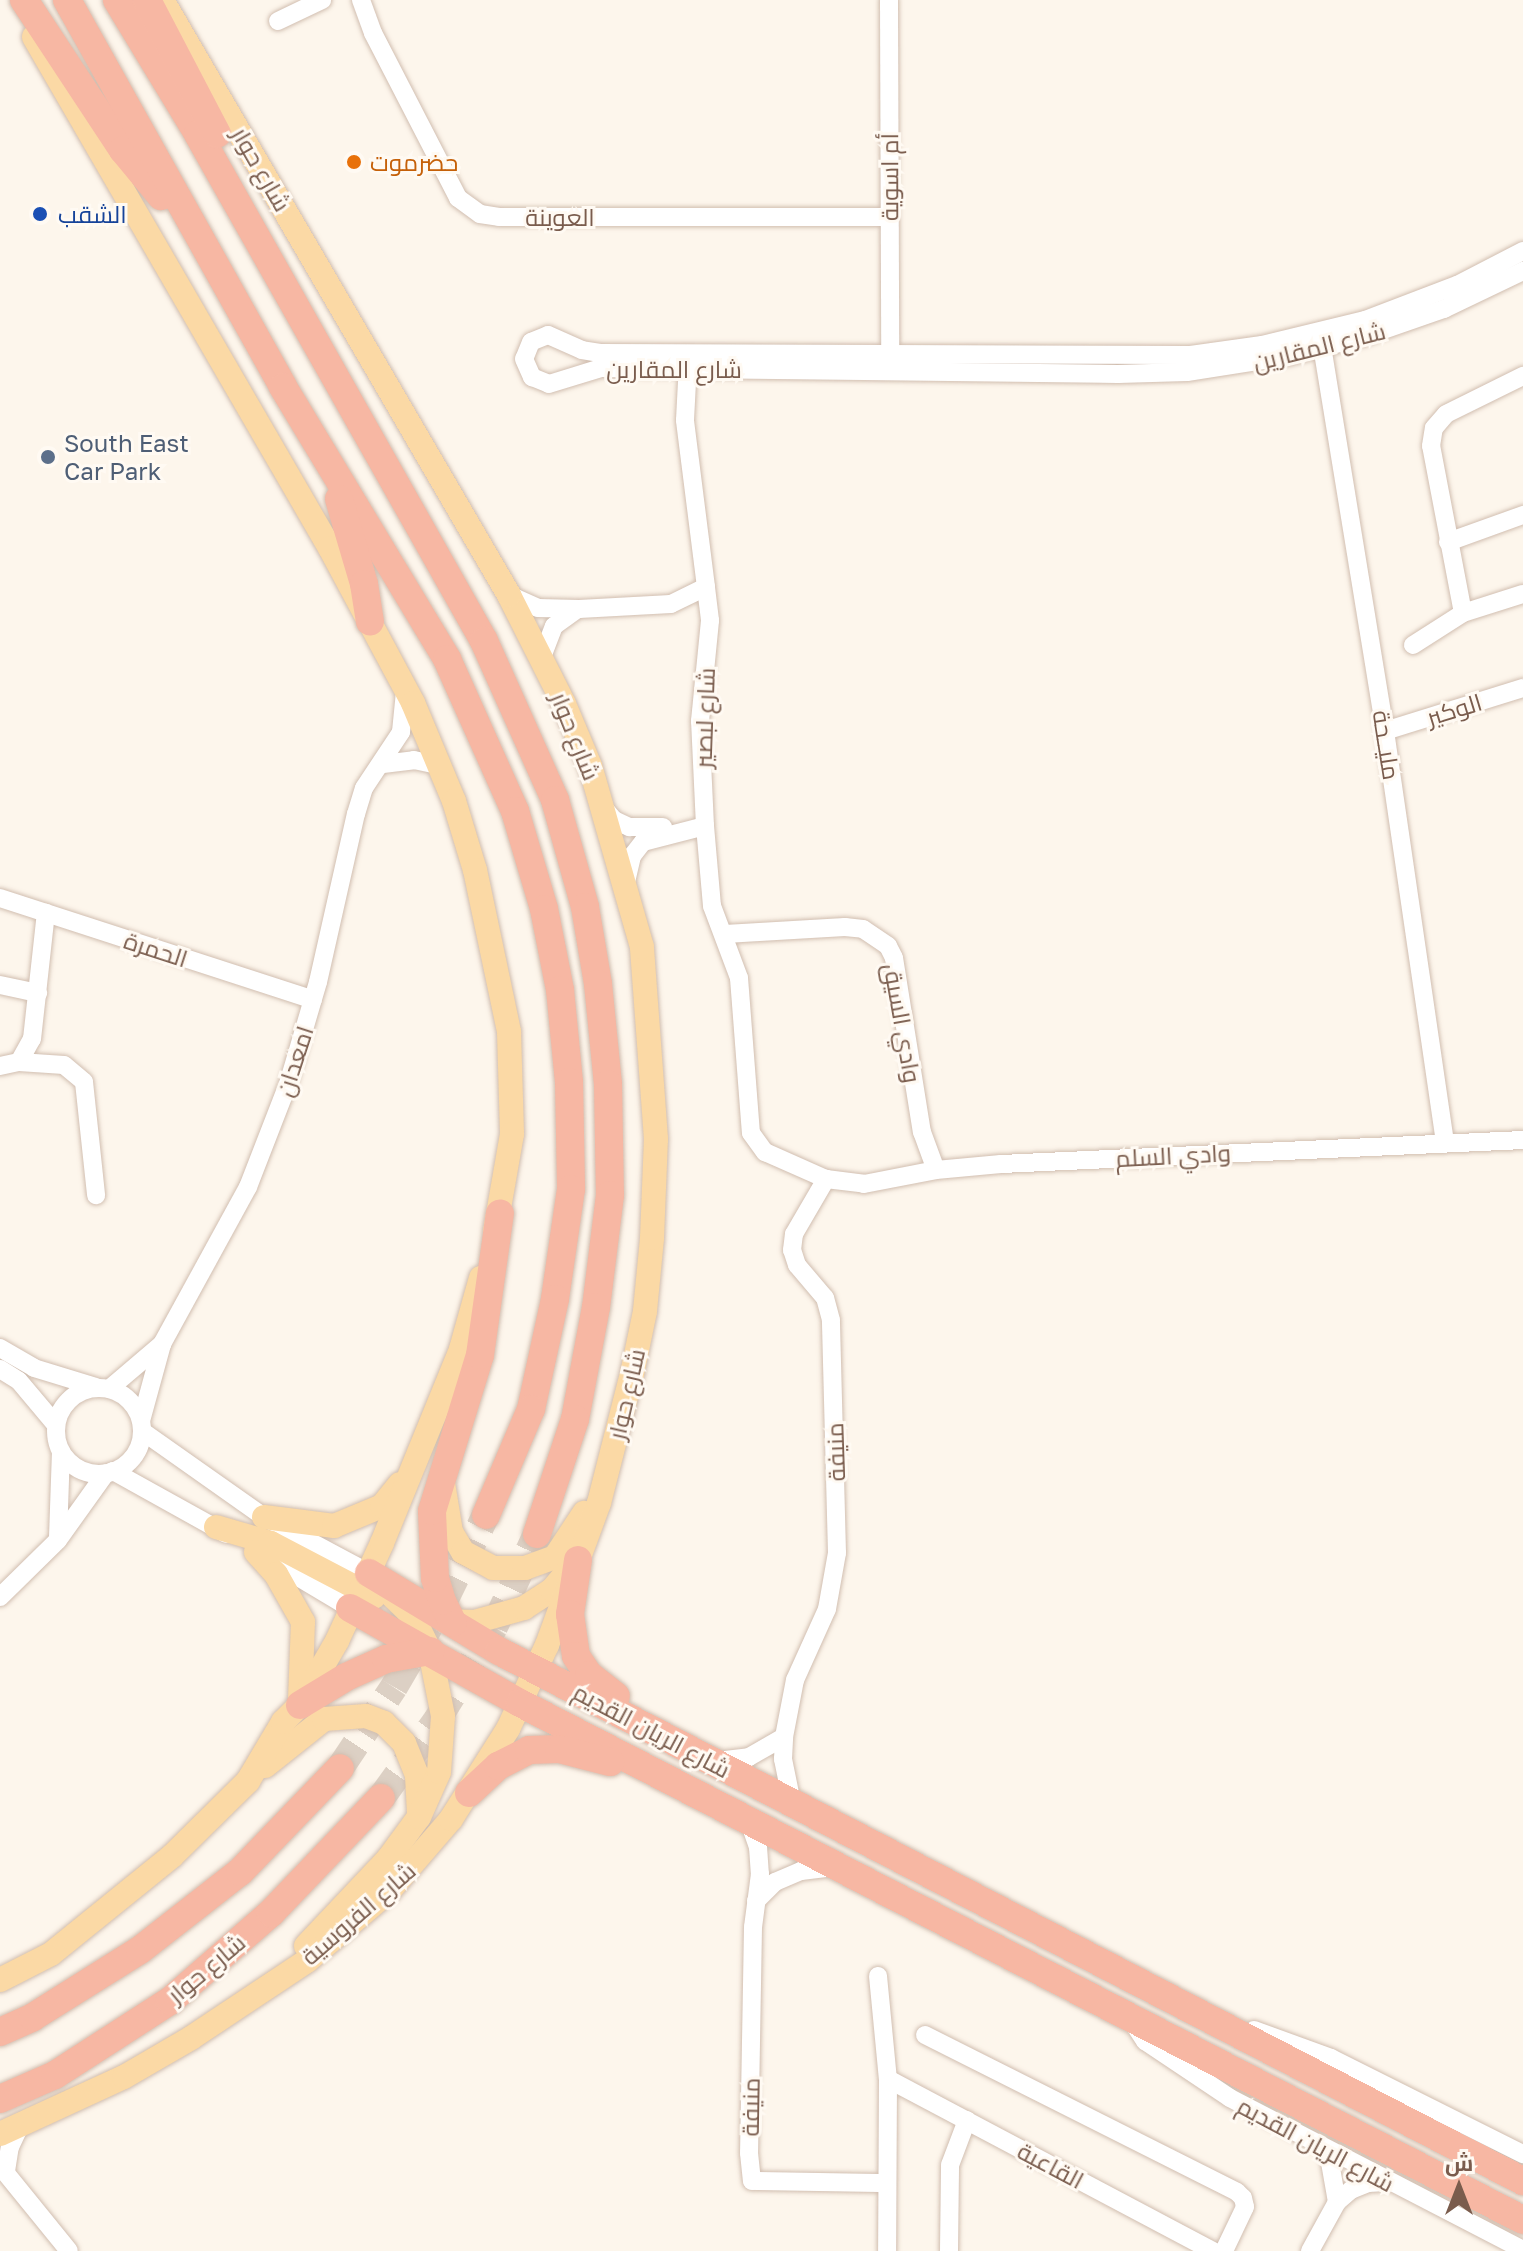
<!DOCTYPE html>
<html>
<head>
<meta charset="utf-8">
<style>
	body { margin:0 }
	#map { position:relative; width:1523px; height:2251px; overflow:hidden; background:#fdf6ec; font-family:"Golos Text",Cairo,sans-serif }
	div>[style] { position:absolute }
	[style*='--x'] { left:calc(var(--x)*1px); top:calc(var(--y)*1px); width:calc(var(--w)*1px); rotate:calc(var(--a)*1deg) }
	.highway-tunnel>* { height:28px; margin-top:-14px; transform-origin:0; background:repeating-linear-gradient(90deg,#dcd0c4 0 28px,transparent 0 42px) }
	.roads { filter:drop-shadow(0 0 2px #d1beb0) drop-shadow(0 0 2px #d1beb0) }
	.minor>* { height:18px; margin:-9px; padding:0 9px; transform-origin:9px; border-radius:9px; background:#fff }
	.minor>.ring { margin:-9px; padding:0; box-sizing:content-box; background:none; border:18px solid #fff; border-radius:50% }
	.major>* { height:24px; margin:-12px; padding:0 12px; transform-origin:12px; border-radius:12px; background:#fbd9a5 }
	.highway>* { height:28px; margin:-14px; padding:0 14px; transform-origin:14px; border-radius:14px; background:#f7b7a3 }
	.dots>* { width:22px; height:22px; translate:-50% -50%; box-sizing:border-box; border:4px solid #fffaf3; border-radius:50% }
	span { translate:-50% -50%; white-space:nowrap; text-align:center; line-height:1.15; -webkit-text-stroke:6px #fffaf3; paint-order:stroke }
	.food-label { font-size:24px; color:#c56008 }
	.left { translate:0 -50%; text-align:left }
	.street-label { font-size:24px; color:#7a5c4d }
	.transit-label { font-size:24px; color:#164399 }
	.service-label { font-size:24px; color:#4e5e75 }
	.north { position:absolute; left:1419px; top:2147px; width:80px; height:80px; -webkit-text-stroke:6px #fffaf3; paint-order:stroke; rotate:0deg; font-size:22px; font-weight:700; line-height:32px; text-align:center; color:#7a5c4d }
	.north::after { content:''; display:block; margin:auto; width:28px; height:36px; background:#7a5c4d; clip-path:polygon(50% 0,100% 100%,50% 72%,0 100%) }
</style>
</head>
<body>
<div id="map">
	<div class="highway-tunnel">
		<i style="--x:340;--y:1768;--w:97;--a:-56.3"></i>
		<i style="--x:394;--y:1687;--w:97;--a:-59.7"></i>
		<i style="--x:443;--y:1603;--w:98;--a:-64"></i>
		<i style="--x:381;--y:1798;--w:96;--a:-54.3"></i>
		<i style="--x:437;--y:1720;--w:109;--a:-58.5"></i>
		<i style="--x:494;--y:1627;--w:102;--a:-65.2"></i>
	</div>
	<div class="roads">
		<div class="minor">
			<i style="--x:361;--y:0;--w:35;--a:70"></i>
			<i style="--x:373;--y:33;--w:186;--a:62.7"></i>
			<i style="--x:458;--y:198;--w:27;--a:36"></i>
			<i style="--x:480;--y:214;--w:19;--a:9"></i>
			<i style="--x:499;--y:217;--w:390;--a:0"></i>
			<i style="--x:889;--y:0;--w:365;--a:89.8"></i>
			<i style="--x:278;--y:21;--w:49;--a:-25.5"></i>
			<i style="--x:1523;--y:251;--w:74;--a:152.7"></i>
			<i style="--x:1457;--y:285;--w:98;--a:159.2"></i>
			<i style="--x:1365;--y:320;--w:106;--a:166.4"></i>
			<i style="--x:1262;--y:345;--w:74;--a:172.2"></i>
			<i style="--x:1189;--y:355;--w:589;--a:-179.81"></i>
			<i style="--x:600;--y:353;--w:18;--a:-171"></i>
			<i style="--x:582;--y:350;--w:37;--a:-156"></i>
			<i style="--x:548;--y:335;--w:18;--a:158"></i>
			<i style="--x:531;--y:342;--w:18;--a:112"></i>
			<i style="--x:524;--y:359;--w:20;--a:66"></i>
			<i style="--x:532;--y:377;--w:18;--a:22"></i>
			<i style="--x:549;--y:384;--w:54;--a:-17.1"></i>
			<i style="--x:601;--y:368;--w:517;--a:0.66"></i>
			<i style="--x:1118;--y:374;--w:69;--a:-1.7"></i>
			<i style="--x:1187;--y:372;--w:103;--a:-8.9"></i>
			<i style="--x:1289;--y:356;--w:76;--a:-14.4"></i>
			<i style="--x:1363;--y:337;--w:86;--a:-19.1"></i>
			<i style="--x:1444;--y:309;--w:88;--a:-25.7"></i>
			<i style="--x:1321;--y:340;--w:396;--a:80.7"></i>
			<i style="--x:1385;--y:731;--w:416;--a:81.7"></i>
			<i style="--x:1448;--y:542;--w:80;--a:-19.8"></i>
			<i style="--x:509;--y:595;--w:32;--a:24"></i>
			<i style="--x:538;--y:608;--w:41;--a:1.4"></i>
			<i style="--x:579;--y:609;--w:92;--a:-3.1"></i>
			<i style="--x:671;--y:604;--w:39;--a:-26"></i>
			<i style="--x:706;--y:587;--w:168;--a:-97.2"></i>
			<i style="--x:685;--y:420;--w:37;--a:-87"></i>
			<i style="--x:687;--y:383;--w:23;--a:-77"></i>
			<i style="--x:1463;--y:613;--w:170;--a:-100.8"></i>
			<i style="--x:1431;--y:446;--w:18;--a:-81"></i>
			<i style="--x:1434;--y:428;--w:18;--a:-49"></i>
			<i style="--x:1446;--y:414;--w:86;--a:-26.3"></i>
			<i style="--x:1413;--y:645;--w:59;--a:-32.6"></i>
			<i style="--x:1463;--y:613;--w:63;--a:-17.6"></i>
			<i style="--x:542;--y:657;--w:33;--a:-69"></i>
			<i style="--x:554;--y:626;--w:27;--a:-36"></i>
			<i style="--x:1385;--y:731;--w:145;--a:-17.3"></i>
			<i style="--x:383;--y:764;--w:31;--a:-7"></i>
			<i style="--x:414;--y:760;--w:24;--a:12"></i>
			<i style="--x:604;--y:808;--w:16;--a:50"></i>
			<i style="--x:614;--y:820;--w:17;--a:25"></i>
			<i style="--x:629;--y:827;--w:34;--a:0"></i>
			<i style="--x:705;--y:826;--w:80;--a:85"></i>
			<i style="--x:712;--y:906;--w:77;--a:69.4"></i>
			<i style="--x:739;--y:978;--w:155;--a:85.6"></i>
			<i style="--x:751;--y:1133;--w:24;--a:54"></i>
			<i style="--x:765;--y:1152;--w:67;--a:23.9"></i>
			<i style="--x:826;--y:1179;--w:38;--a:7"></i>
			<i style="--x:864;--y:1184;--w:73;--a:-11"></i>
			<i style="--x:936;--y:1170;--w:65;--a:-5.3"></i>
			<i style="--x:1001;--y:1164;--w:523;--a:-2.63"></i>
			<i style="--x:626;--y:882;--w:27;--a:-77"></i>
			<i style="--x:632;--y:856;--w:18;--a:-52"></i>
			<i style="--x:643;--y:842;--w:64;--a:-14.5"></i>
			<i style="--x:705;--y:826;--w:105;--a:-92.7"></i>
			<i style="--x:700;--y:721;--w:101;--a:-84.3"></i>
			<i style="--x:710;--y:620;--w:33;--a:-97"></i>
			<i style="--x:0;--y:898;--w:329;--a:18"></i>
			<i style="--x:725;--y:934;--w:120;--a:-3.3"></i>
			<i style="--x:845;--y:927;--w:18;--a:6"></i>
			<i style="--x:863;--y:929;--w:30;--a:34"></i>
			<i style="--x:888;--y:946;--w:13;--a:63"></i>
			<i style="--x:894;--y:958;--w:176;--a:80.9"></i>
			<i style="--x:922;--y:1132;--w:40;--a:69.8"></i>
			<i style="--x:0;--y:985;--w:39;--a:12"></i>
			<i style="--x:19;--y:1062;--w:45;--a:3.8"></i>
			<i style="--x:64;--y:1065;--w:26;--a:40"></i>
			<i style="--x:84;--y:1082;--w:114;--a:83.9"></i>
			<i style="--x:0;--y:1066;--w:19;--a:-12"></i>
			<i style="--x:19;--y:1062;--w:26;--a:-61"></i>
			<i style="--x:32;--y:1039;--w:127;--a:-83.7"></i>
			<i style="--x:0;--y:1348;--w:39;--a:30"></i>
			<i style="--x:34;--y:1368;--w:65;--a:17"></i>
			<i style="--x:0;--y:1369;--w:22;--a:32"></i>
			<i style="--x:19;--y:1381;--w:57;--a:49.9"></i>
			<i class="ring" style="left:56px;top:1388px;width:68px;height:68px"></i>
			<i style="--x:109;--y:1389;--w:70;--a:-40.3"></i>
			<i style="--x:141;--y:1421;--w:80;--a:-74.7"></i>
			<i style="--x:162;--y:1344;--w:179;--a:-61.3"></i>
			<i style="--x:248;--y:1187;--w:110;--a:-68.8"></i>
			<i style="--x:288;--y:1084;--w:106;--a:-73.6"></i>
			<i style="--x:318;--y:982;--w:172;--a:-77.3"></i>
			<i style="--x:356;--y:814;--w:27;--a:-73"></i>
			<i style="--x:364;--y:788;--w:67;--a:-56.5"></i>
			<i style="--x:401;--y:732;--w:40;--a:-84.3"></i>
			<i style="--x:142;--y:1431;--w:149;--a:35.2"></i>
			<i style="--x:264;--y:1517;--w:119;--a:28.1"></i>
			<i style="--x:113;--y:1471;--w:129;--a:29.1"></i>
			<i style="--x:58;--y:1537;--w:85;--a:-88"></i>
			<i style="--x:268;--y:1559;--w:96;--a:30.9"></i>
			<i style="--x:0;--y:1597;--w:81;--a:-44.5"></i>
			<i style="--x:58;--y:1540;--w:82;--a:-54.4"></i>
			<i style="--x:717;--y:1761;--w:32;--a:-7"></i>
			<i style="--x:749;--y:1757;--w:40;--a:-29.7"></i>
			<i style="--x:792;--y:1803;--w:45;--a:-101.6"></i>
			<i style="--x:783;--y:1759;--w:22;--a:-87"></i>
			<i style="--x:784;--y:1737;--w:58;--a:-79.1"></i>
			<i style="--x:795;--y:1680;--w:78;--a:-65.7"></i>
			<i style="--x:827;--y:1609;--w:57;--a:-79.9"></i>
			<i style="--x:837;--y:1553;--w:233;--a:-91.5"></i>
			<i style="--x:831;--y:1320;--w:23;--a:-105"></i>
			<i style="--x:825;--y:1298;--w:43;--a:-130.3"></i>
			<i style="--x:797;--y:1265;--w:16;--a:-108"></i>
			<i style="--x:792;--y:1250;--w:16;--a:-83"></i>
			<i style="--x:794;--y:1234;--w:64;--a:-59.8"></i>
			<i style="--x:749;--y:1821;--w:28;--a:71"></i>
			<i style="--x:758;--y:1847;--w:27;--a:86"></i>
			<i style="--x:760;--y:1874;--w:53;--a:97.5"></i>
			<i style="--x:753;--y:1927;--w:226;--a:91"></i>
			<i style="--x:749;--y:2153;--w:28;--a:84"></i>
			<i style="--x:752;--y:2181;--w:133;--a:0.9"></i>
			<i style="--x:756;--y:1901;--w:27;--a:-45"></i>
			<i style="--x:775;--y:1882;--w:28;--a:-23"></i>
			<i style="--x:801;--y:1871;--w:33;--a:-7"></i>
			<i style="--x:878;--y:1976;--w:103;--a:84.5"></i>
			<i style="--x:888;--y:2079;--w:172;--a:90.3"></i>
			<i style="--x:1132;--y:2021;--w:24;--a:57"></i>
			<i style="--x:1145;--y:2041;--w:102;--a:33.8"></i>
			<i style="--x:1230;--y:2098;--w:330;--a:27.4"></i>
			<i style="--x:1254;--y:2030;--w:82;--a:20"></i>
			<i style="--x:1331;--y:2058;--w:215;--a:26.6"></i>
			<i style="--x:925;--y:2035;--w:349;--a:26.7"></i>
			<i style="--x:1237;--y:2192;--w:8;--a:45"></i>
			<i style="--x:1243;--y:2198;--w:9;--a:77"></i>
			<i style="--x:1245;--y:2207;--w:49;--a:115.5"></i>
			<i style="--x:888;--y:2079;--w:368;--a:27.9"></i>
			<i style="--x:1328;--y:2151;--w:52;--a:80"></i>
			<i style="--x:0;--y:2166;--w:109;--a:50.9"></i>
			<i style="--x:6;--y:2171;--w:24;--a:-81"></i>
			<i style="--x:10;--y:2147;--w:23;--a:-65"></i>
			<i style="--x:949;--y:2251;--w:86;--a:-89.3"></i>
			<i style="--x:950;--y:2165;--w:48;--a:-69.3"></i>
			<i style="--x:1310;--y:2251;--w:56;--a:-61.1"></i>
			<i style="--x:1337;--y:2202;--w:18;--a:-41"></i>
			<i style="--x:1351;--y:2190;--w:18;--a:-22"></i>
			<i style="--x:1368;--y:2183;--w:18;--a:-3"></i>
		</div>
		<div class="major">
			<i style="--x:34;--y:37;--w:591;--a:59.92"></i>
			<i style="--x:330;--y:548;--w:176;--a:61.8"></i>
			<i style="--x:413;--y:703;--w:106;--a:67.3"></i>
			<i style="--x:454;--y:801;--w:72;--a:73.1"></i>
			<i style="--x:475;--y:870;--w:166;--a:78.1"></i>
			<i style="--x:509;--y:1032;--w:102;--a:88.3"></i>
			<i style="--x:512;--y:1134;--w:98;--a:99.9"></i>
			<i style="--x:443;--y:1483;--w:50;--a:80.7"></i>
			<i style="--x:451;--y:1532;--w:23;--a:59"></i>
			<i style="--x:463;--y:1552;--w:34;--a:28"></i>
			<i style="--x:493;--y:1568;--w:32;--a:0"></i>
			<i style="--x:525;--y:1568;--w:32;--a:-20"></i>
			<i style="--x:555;--y:1557;--w:53;--a:-56.6"></i>
			<i style="--x:264;--y:1517;--w:71;--a:7.3"></i>
			<i style="--x:334;--y:1526;--w:52;--a:-22.6"></i>
			<i style="--x:382;--y:1506;--w:28;--a:-51"></i>
			<i style="--x:216;--y:1527;--w:57;--a:16.2"></i>
			<i style="--x:271;--y:1543;--w:116;--a:27.7"></i>
			<i style="--x:256;--y:1552;--w:30;--a:48"></i>
			<i style="--x:276;--y:1574;--w:55;--a:60.6"></i>
			<i style="--x:303;--y:1622;--w:77;--a:92.2"></i>
			<i style="--x:446;--y:1621;--w:28;--a:2"></i>
			<i style="--x:474;--y:1622;--w:52;--a:-15.6"></i>
			<i style="--x:524;--y:1608;--w:33;--a:-33"></i>
			<i style="--x:552;--y:1590;--w:26;--a:-50"></i>
			<i style="--x:265;--y:1766;--w:75;--a:-38.5"></i>
			<i style="--x:324;--y:1719;--w:42;--a:-4.1"></i>
			<i style="--x:366;--y:1716;--w:19;--a:21"></i>
			<i style="--x:384;--y:1723;--w:28;--a:45"></i>
			<i style="--x:404;--y:1743;--w:35;--a:68"></i>
			<i style="--x:417;--y:1775;--w:39;--a:87"></i>
			<i style="--x:306;--y:1946;--w:120;--a:-46.7"></i>
			<i style="--x:388;--y:1859;--w:52;--a:-53.6"></i>
			<i style="--x:419;--y:1817;--w:49;--a:-66"></i>
			<i style="--x:439;--y:1772;--w:56;--a:-85.9"></i>
			<i style="--x:443;--y:1716;--w:66;--a:-101.3"></i>
			<i style="--x:430;--y:1651;--w:40;--a:-116.6"></i>
			<i style="--x:412;--y:1615;--w:32;--a:-136"></i>
			<i style="--x:0;--y:1980;--w:57;--a:-27"></i>
			<i style="--x:51;--y:1954;--w:156;--a:-39"></i>
			<i style="--x:172;--y:1856;--w:107;--a:-44.6"></i>
			<i style="--x:248;--y:1781;--w:69;--a:-59.3"></i>
			<i style="--x:283;--y:1722;--w:24;--a:-45"></i>
			<i style="--x:300;--y:1705;--w:74;--a:-60"></i>
			<i style="--x:337;--y:1641;--w:108;--a:-65.3"></i>
			<i style="--x:382;--y:1543;--w:209;--a:-67.8"></i>
			<i style="--x:461;--y:1349;--w:74;--a:-74.3"></i>
			<i style="--x:0;--y:2134;--w:136;--a:-24.7"></i>
			<i style="--x:124;--y:2077;--w:78;--a:-30.2"></i>
			<i style="--x:191;--y:2038;--w:139;--a:-33.6"></i>
			<i style="--x:307;--y:1961;--w:109;--a:-40.5"></i>
			<i style="--x:390;--y:1890;--w:94;--a:-49.3"></i>
			<i style="--x:451;--y:1819;--w:107;--a:-57.7"></i>
			<i style="--x:508;--y:1729;--w:93;--a:-65.1"></i>
			<i style="--x:547;--y:1645;--w:151;--a:-69.9"></i>
			<i style="--x:599;--y:1503;--w:133;--a:-75.7"></i>
			<i style="--x:632;--y:1374;--w:64;--a:-78.3"></i>
			<i style="--x:645;--y:1311;--w:73;--a:-84.5"></i>
			<i style="--x:652;--y:1238;--w:99;--a:-87.7"></i>
			<i style="--x:656;--y:1139;--w:193;--a:-94.2"></i>
			<i style="--x:642;--y:947;--w:188;--a:-106"></i>
			<i style="--x:590;--y:766;--w:67;--a:-112.8"></i>
			<i style="--x:564;--y:704;--w:122;--a:-116.8"></i>
			<i style="--x:509;--y:595;--w:689;--a:-120.25"></i>
		</div>
		<div class="highway">
			<i style="--x:24;--y:0;--w:180;--a:56.6"></i>
			<i style="--x:123;--y:150;--w:60;--a:50.4"></i>
			<i style="--x:67;--y:0;--w:443;--a:60.8"></i>
			<i style="--x:283;--y:387;--w:318;--a:58.9"></i>
			<i style="--x:447;--y:659;--w:167;--a:65.9"></i>
			<i style="--x:515;--y:811;--w:102;--a:73.5"></i>
			<i style="--x:544;--y:909;--w:83;--a:78.8"></i>
			<i style="--x:560;--y:990;--w:92;--a:84.4"></i>
			<i style="--x:569;--y:1082;--w:107;--a:88.9"></i>
			<i style="--x:571;--y:1189;--w:111;--a:98.3"></i>
			<i style="--x:555;--y:1299;--w:113;--a:102.3"></i>
			<i style="--x:531;--y:1409;--w:115;--a:113"></i>
			<i style="--x:117;--y:0;--w:157;--a:58.8"></i>
			<i style="--x:198;--y:134;--w:582;--a:60.57"></i>
			<i style="--x:484;--y:641;--w:174;--a:65.9"></i>
			<i style="--x:555;--y:800;--w:111;--a:74.3"></i>
			<i style="--x:585;--y:907;--w:78;--a:80.4"></i>
			<i style="--x:598;--y:984;--w:100;--a:84.3"></i>
			<i style="--x:608;--y:1084;--w:111;--a:89"></i>
			<i style="--x:610;--y:1195;--w:113;--a:97.1"></i>
			<i style="--x:596;--y:1307;--w:114;--a:100.6"></i>
			<i style="--x:575;--y:1419;--w:121;--a:108.3"></i>
			<i style="--x:147;--y:0;--w:151;--a:62.4"></i>
			<i style="--x:339;--y:499;--w:89;--a:73.6"></i>
			<i style="--x:364;--y:584;--w:38;--a:81"></i>
			<i style="--x:578;--y:1560;--w:55;--a:98.4"></i>
			<i style="--x:570;--y:1614;--w:42;--a:81.9"></i>
			<i style="--x:576;--y:1656;--w:23;--a:56"></i>
			<i style="--x:589;--y:1675;--w:34;--a:38"></i>
			<i style="--x:369;--y:1573;--w:152;--a:31"></i>
			<i style="--x:499;--y:1651;--w:1153;--a:27.37"></i>
			<i style="--x:350;--y:1608;--w:195;--a:29.2"></i>
			<i style="--x:520;--y:1703;--w:1128;--a:27.27"></i>
			<i style="--x:453;--y:1623;--w:25;--a:-117"></i>
			<i style="--x:442;--y:1601;--w:24;--a:-107"></i>
			<i style="--x:435;--y:1578;--w:67;--a:-92.6"></i>
			<i style="--x:432;--y:1511;--w:163;--a:-72.9"></i>
			<i style="--x:480;--y:1355;--w:143;--a:-82"></i>
			<i style="--x:300;--y:1705;--w:54;--a:-31.3"></i>
			<i style="--x:346;--y:1677;--w:44;--a:-24.2"></i>
			<i style="--x:386;--y:1659;--w:45;--a:-10.3"></i>
			<i style="--x:469;--y:1793;--w:40;--a:-43"></i>
			<i style="--x:498;--y:1766;--w:35;--a:-27"></i>
			<i style="--x:529;--y:1750;--w:30;--a:-2"></i>
			<i style="--x:559;--y:1749;--w:53;--a:14.3"></i>
			<i style="--x:0;--y:2032;--w:36;--a:-24"></i>
			<i style="--x:33;--y:2017;--w:126;--a:-32.1"></i>
			<i style="--x:140;--y:1950;--w:127;--a:-38"></i>
			<i style="--x:240;--y:1872;--w:144;--a:-46.1"></i>
			<i style="--x:0;--y:2099;--w:60;--a:-23.6"></i>
			<i style="--x:55;--y:2075;--w:137;--a:-32.8"></i>
			<i style="--x:170;--y:2001;--w:134;--a:-41.1"></i>
			<i style="--x:271;--y:1913;--w:159;--a:-46.3"></i>
		</div>
	</div>
	<div class="dots">
		<i style="left:354px;top:162px;background:#e8710a"></i>
		<i style="left:40px;top:214px;background:#1a4fb4"></i>
		<i style="left:48px;top:457px;background:#5c6f8a"></i>
	</div>
	<div class="food-label">
		<span class="left" style="left:370px;top:162px">حضرموت</span>
	</div>
	<div class="street-label">
		<span style="left:262px;top:169px;rotate:60deg">شارع حوار</span>
		<span style="left:889px;top:177px;rotate:-90deg">أم اسوية</span>
		<span style="left:560px;top:217px">العوينة</span>
		<span style="left:1319px;top:346px;rotate:-14deg">شارع المقارين</span>
		<span style="left:674px;top:369px">شارع المقارين</span>
		<span style="left:1454px;top:709px;rotate:-17deg">الوكير</span>
		<span style="left:704px;top:718px;rotate:-88deg">شارع لبصير</span>
		<span style="left:576px;top:736px;rotate:68deg">شارع حوار</span>
		<span style="left:1387px;top:745px;rotate:81deg">مليــحة</span>
		<span style="left:156px;top:949px;rotate:18deg">الحمرة</span>
		<span style="left:903px;top:1023px;rotate:80deg">وادي السيق</span>
		<span style="left:294px;top:1061px;rotate:-72deg">امعدان</span>
		<span style="left:1173px;top:1155px;rotate:-3deg">وادي السلم</span>
		<span style="left:626px;top:1394px;rotate:-77deg">شارع حوار</span>
		<span style="left:835px;top:1452px;rotate:-92deg">منيفة</span>
		<span style="left:652px;top:1730px;rotate:28deg">شارع الريان القديم</span>
		<span style="left:358px;top:1913px;rotate:-41deg">شارع الفروسية</span>
		<span style="left:206px;top:1968px;rotate:-40deg">شارع حوار</span>
		<span style="left:750px;top:2107px;rotate:-89deg">منيفة</span>
		<span style="left:1316px;top:2144px;rotate:28deg">شارع الريان القديم</span>
		<span style="left:1051px;top:2165px;rotate:28deg">القاعية</span>
	</div>
	<div class="transit-label">
		<span class="left" style="left:58px;top:214px">الشقب</span>
	</div>
	<div class="service-label">
		<span class="left" style="left:64px;top:457px">South East<br>Car Park</span>
	</div>
	<div class="north">ش</div>
</div>
</body>
</html>
